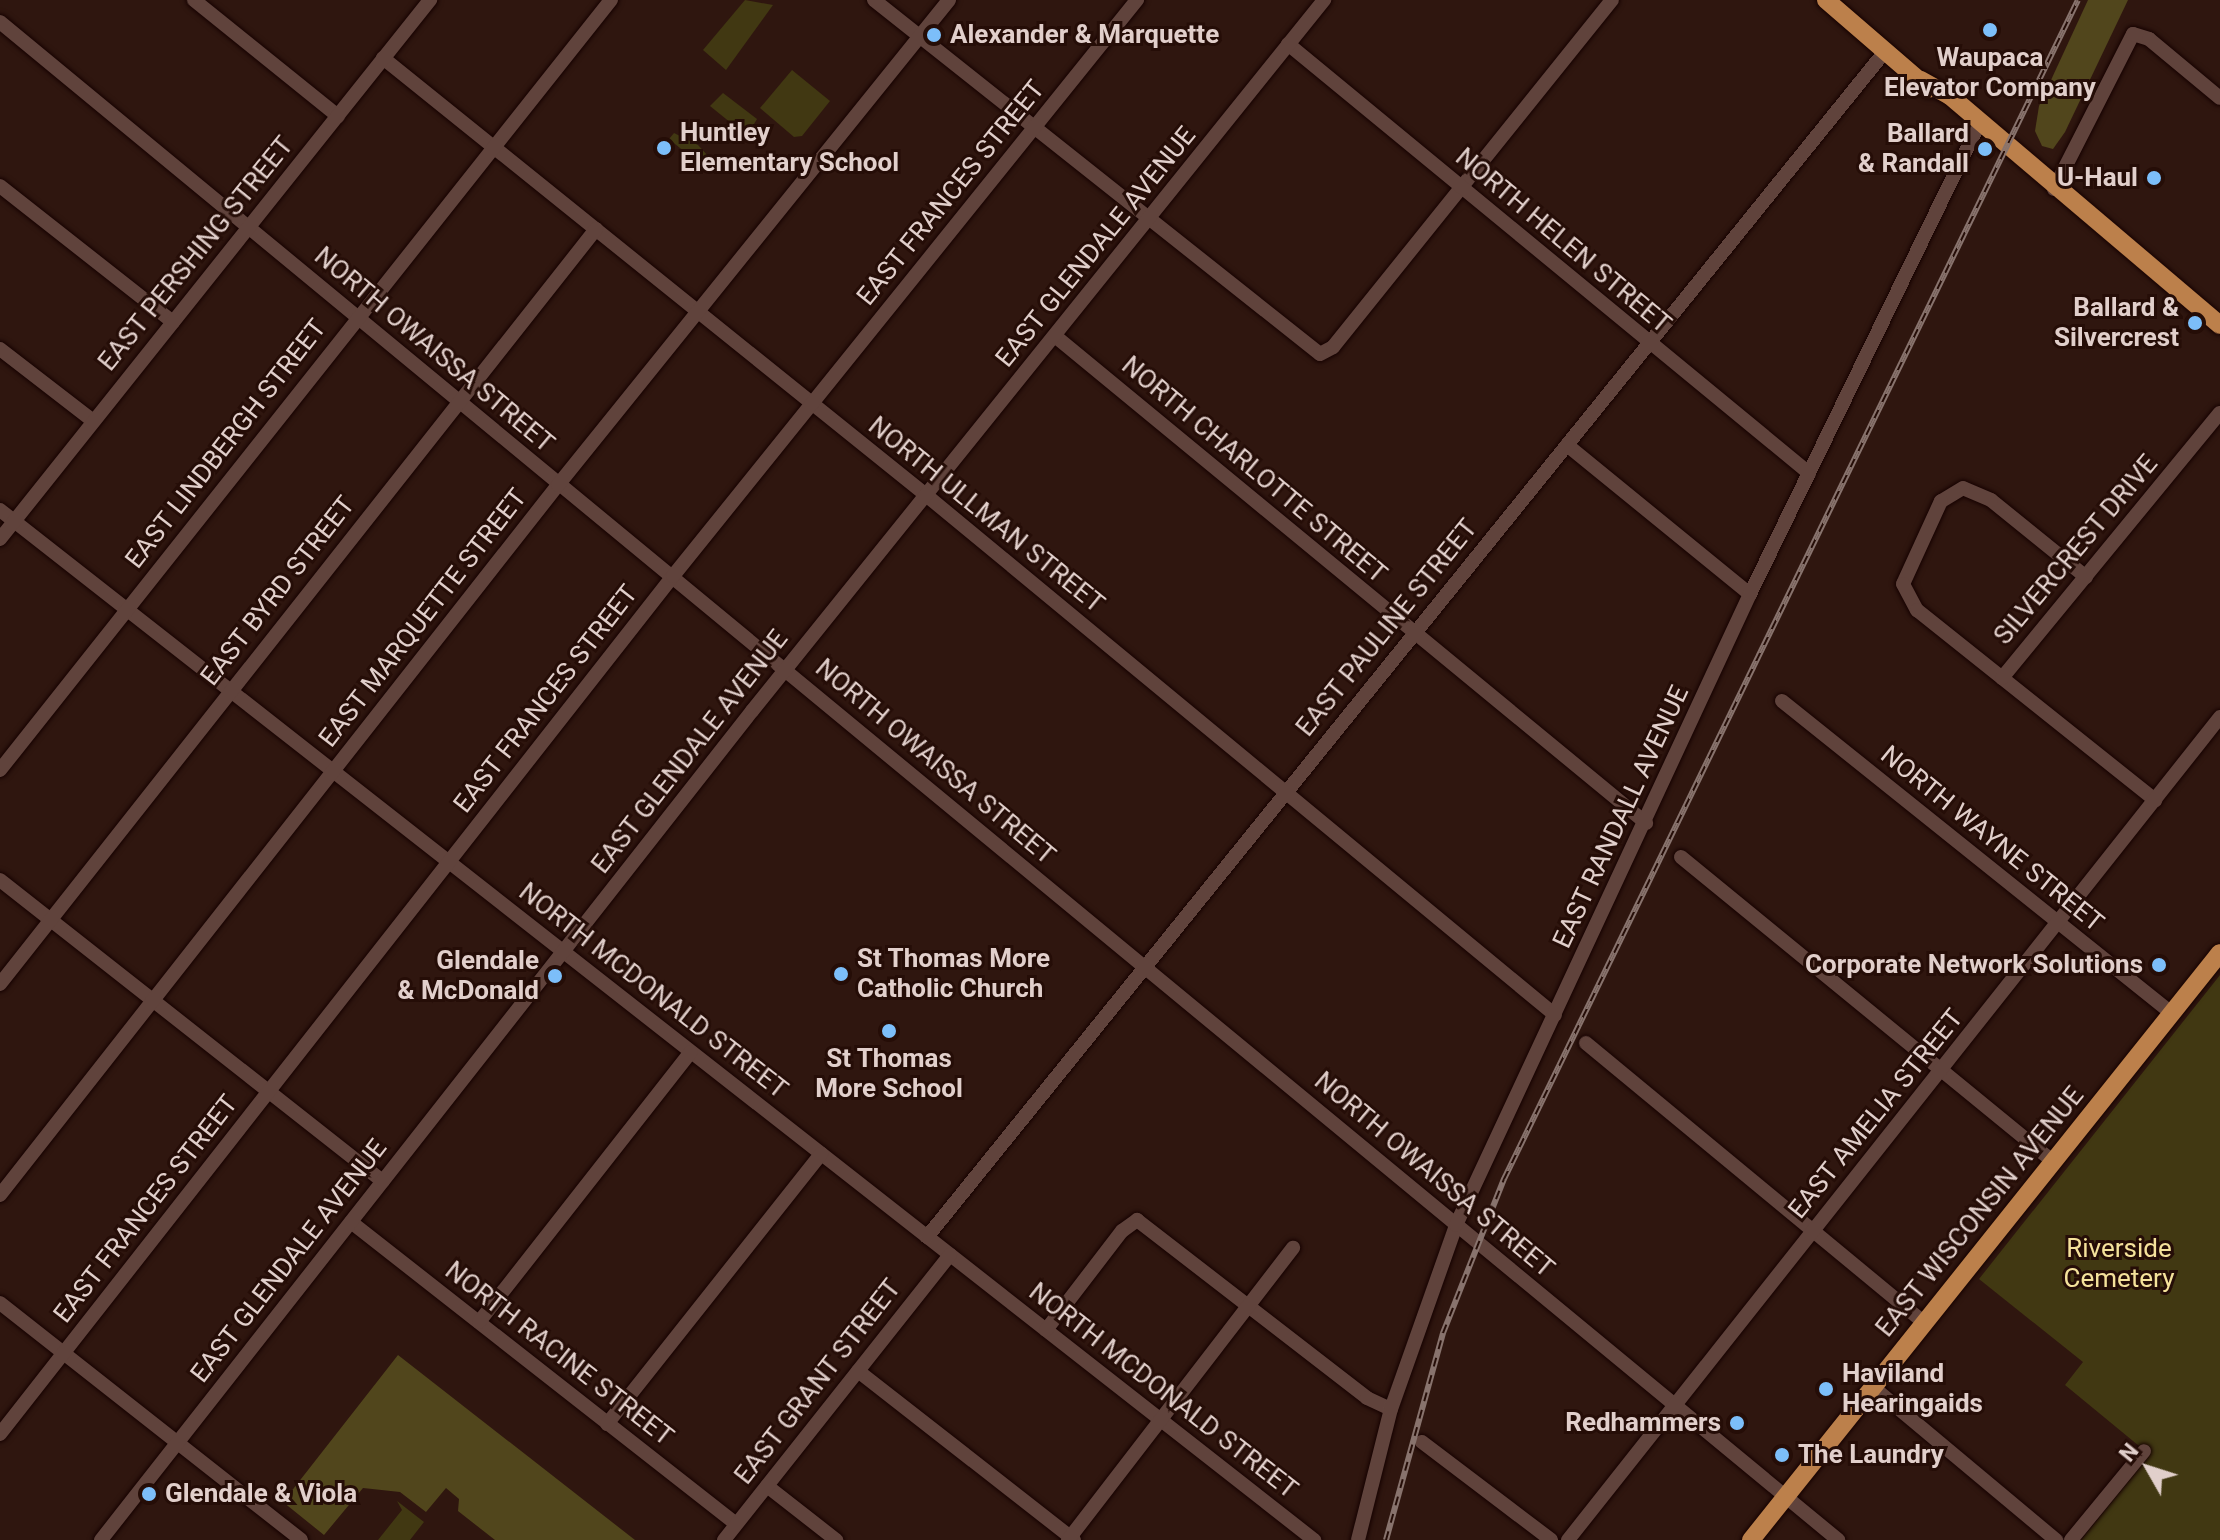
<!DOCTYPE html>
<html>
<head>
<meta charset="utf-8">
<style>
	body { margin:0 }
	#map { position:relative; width:2220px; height:1540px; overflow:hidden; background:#2f160f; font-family:Roboto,sans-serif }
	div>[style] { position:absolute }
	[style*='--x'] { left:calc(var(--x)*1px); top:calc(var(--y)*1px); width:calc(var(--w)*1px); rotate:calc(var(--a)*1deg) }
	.green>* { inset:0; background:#413812 }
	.forest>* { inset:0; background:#51461c }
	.roads { filter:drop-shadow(0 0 2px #160200) drop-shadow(0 0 2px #160200) }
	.minor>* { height:14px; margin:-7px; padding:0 7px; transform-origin:7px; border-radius:7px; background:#60433c }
	.major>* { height:18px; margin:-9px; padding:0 9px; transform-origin:9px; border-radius:9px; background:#bc804b }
	.rail>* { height:6px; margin-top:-3px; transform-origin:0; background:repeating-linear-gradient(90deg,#250d07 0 9px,#88736d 0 18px); box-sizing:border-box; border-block:2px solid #88736d }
	.dots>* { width:22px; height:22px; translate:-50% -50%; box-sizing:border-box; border:4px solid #250d07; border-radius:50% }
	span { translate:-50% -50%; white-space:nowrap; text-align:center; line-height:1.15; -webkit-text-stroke:6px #250d07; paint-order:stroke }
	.poi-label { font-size:26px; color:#e1cfcb; font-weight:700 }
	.left { translate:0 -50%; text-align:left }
	.right { translate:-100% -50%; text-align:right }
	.street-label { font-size:26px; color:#e1cfcb }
	.park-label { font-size:26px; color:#f5e29b }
	.north { position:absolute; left:2108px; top:1428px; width:80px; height:80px; -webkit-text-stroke:6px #250d07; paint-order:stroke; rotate:309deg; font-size:22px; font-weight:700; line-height:32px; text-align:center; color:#e1cfcb }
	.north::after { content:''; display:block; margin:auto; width:28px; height:36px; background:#e1cfcb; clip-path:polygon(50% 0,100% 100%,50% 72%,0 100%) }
</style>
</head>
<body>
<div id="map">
	<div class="green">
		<i style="clip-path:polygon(745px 0,773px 5px,726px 70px,703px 50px)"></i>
		<i style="clip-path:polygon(792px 70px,830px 101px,802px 136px,794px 137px,760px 108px)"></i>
		<i style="clip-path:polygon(723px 93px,757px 119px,747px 136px,710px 106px)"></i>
		<i style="clip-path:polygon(674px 133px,698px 145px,720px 169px,709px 172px,669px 139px)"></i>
		<i style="clip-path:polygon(2220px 975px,2220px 1540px,2081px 1540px,2150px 1455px,2065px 1385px,2083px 1362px,1979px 1279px)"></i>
		<i style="clip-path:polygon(397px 1501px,424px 1522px,410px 1540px,378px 1540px,402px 1510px)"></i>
	</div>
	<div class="forest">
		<i style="clip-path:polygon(2088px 0,2128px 0,2065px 132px,2053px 149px,2042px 146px,2035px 131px,2039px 106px)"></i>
		<i style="clip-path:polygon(398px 1355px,635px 1540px,495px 1540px,458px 1511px,459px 1499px,446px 1488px,426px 1512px,400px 1492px,363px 1488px,324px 1535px,283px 1502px)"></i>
	</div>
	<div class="roads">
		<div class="minor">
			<i style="--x:194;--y:0;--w:185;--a:38.9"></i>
			<i style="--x:874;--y:0;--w:569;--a:38.44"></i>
			<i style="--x:1320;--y:354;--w:15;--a:-28"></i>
			<i style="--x:1333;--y:347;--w:445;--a:-51.2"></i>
			<i style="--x:0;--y:22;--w:2384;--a:39.55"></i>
			<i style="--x:1288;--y:44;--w:675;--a:39.47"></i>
			<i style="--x:383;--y:58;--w:697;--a:38.83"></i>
			<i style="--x:926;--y:495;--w:816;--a:39.58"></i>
			<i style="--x:0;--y:186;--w:220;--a:38.2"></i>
			<i style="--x:2054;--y:189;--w:174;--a:-63"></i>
			<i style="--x:2133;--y:34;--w:17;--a:17"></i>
			<i style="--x:2149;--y:39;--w:92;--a:39.7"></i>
			<i style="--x:1055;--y:336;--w:766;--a:39.49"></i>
			<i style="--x:0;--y:349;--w:118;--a:37.7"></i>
			<i style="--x:1567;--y:445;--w:236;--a:39.2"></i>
			<i style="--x:0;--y:510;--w:1670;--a:38.09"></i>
			<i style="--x:0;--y:539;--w:690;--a:-51.42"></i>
			<i style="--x:2086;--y:577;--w:122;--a:-141"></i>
			<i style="--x:1991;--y:500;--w:30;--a:-157"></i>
			<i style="--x:1963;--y:488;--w:26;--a:149"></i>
			<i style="--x:1941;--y:501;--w:91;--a:114.6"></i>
			<i style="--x:1903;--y:584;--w:30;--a:62"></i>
			<i style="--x:1917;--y:610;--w:305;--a:38.6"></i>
			<i style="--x:2002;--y:678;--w:343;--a:-50.6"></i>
			<i style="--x:1782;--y:701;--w:499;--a:38.7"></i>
			<i style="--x:0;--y:770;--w:983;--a:-51.57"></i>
			<i style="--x:1681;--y:857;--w:481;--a:39.3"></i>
			<i style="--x:0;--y:880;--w:487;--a:38.2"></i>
			<i style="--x:0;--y:984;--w:962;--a:-51.71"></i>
			<i style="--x:1586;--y:1043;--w:440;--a:39.6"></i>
			<i style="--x:0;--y:1195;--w:903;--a:-51.84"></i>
			<i style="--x:558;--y:485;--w:623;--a:-51.12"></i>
			<i style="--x:351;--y:1222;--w:489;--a:38.1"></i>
			<i style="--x:927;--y:1237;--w:1526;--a:-51.06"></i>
			<i style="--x:0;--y:1303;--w:383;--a:38.2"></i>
			<i style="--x:479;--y:1322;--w:343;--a:-51.9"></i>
			<i style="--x:1046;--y:1330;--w:125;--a:-52.5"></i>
			<i style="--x:1122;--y:1231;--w:19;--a:-36"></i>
			<i style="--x:1137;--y:1220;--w:291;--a:37.7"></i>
			<i style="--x:1367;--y:1398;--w:26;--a:25"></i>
			<i style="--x:858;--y:1371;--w:274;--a:38"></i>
			<i style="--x:1873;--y:1387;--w:239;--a:39.9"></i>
			<i style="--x:607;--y:1424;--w:345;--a:-51.6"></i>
			<i style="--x:0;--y:1434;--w:1090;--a:-51.89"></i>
			<i style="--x:673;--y:576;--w:740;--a:-51.15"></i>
			<i style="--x:1422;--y:1442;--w:162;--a:37.2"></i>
			<i style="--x:767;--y:1486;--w:88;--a:38"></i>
			<i style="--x:101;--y:1540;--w:1054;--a:-51.86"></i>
			<i style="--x:752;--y:711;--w:913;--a:-51.18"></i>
			<i style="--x:724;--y:1540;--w:364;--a:-51.6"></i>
			<i style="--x:1068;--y:1540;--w:369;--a:-52.4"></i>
			<i style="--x:1358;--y:1540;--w:135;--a:-75.9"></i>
			<i style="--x:1391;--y:1409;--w:195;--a:-70.5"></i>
			<i style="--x:1456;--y:1225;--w:696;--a:-65.02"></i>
			<i style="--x:1750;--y:594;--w:514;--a:-64.03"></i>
			<i style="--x:1568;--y:1540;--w:1050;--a:-51.61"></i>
			<i style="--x:2071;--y:1540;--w:115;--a:-50.6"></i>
		</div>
		<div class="major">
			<i style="--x:1826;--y:0;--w:136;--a:40.8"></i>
			<i style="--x:1921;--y:80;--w:33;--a:29"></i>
			<i style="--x:1950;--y:96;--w:354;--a:40.3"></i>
			<i style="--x:1751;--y:1540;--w:751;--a:-51.38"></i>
		</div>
	</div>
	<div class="rail">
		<i style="--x:1386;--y:1540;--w:215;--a:-74.6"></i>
		<i style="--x:1443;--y:1333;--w:166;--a:-68.4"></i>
		<i style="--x:1504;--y:1179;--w:1311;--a:-64.04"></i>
	</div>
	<div class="dots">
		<i style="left:1990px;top:30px;background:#7cbef9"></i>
		<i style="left:934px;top:35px;background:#7cbef9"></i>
		<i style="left:664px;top:148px;background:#7cbef9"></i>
		<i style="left:1985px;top:149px;background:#7cbef9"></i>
		<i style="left:2154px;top:178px;background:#7cbef9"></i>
		<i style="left:2195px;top:323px;background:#7cbef9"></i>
		<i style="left:2159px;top:965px;background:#7cbef9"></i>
		<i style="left:841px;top:974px;background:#7cbef9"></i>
		<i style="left:555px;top:976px;background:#7cbef9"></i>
		<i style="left:889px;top:1031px;background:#7cbef9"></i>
		<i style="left:1826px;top:1389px;background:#7cbef9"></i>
		<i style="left:1737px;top:1423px;background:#7cbef9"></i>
		<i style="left:1782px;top:1455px;background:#7cbef9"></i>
		<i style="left:149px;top:1494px;background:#7cbef9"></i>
	</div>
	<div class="poi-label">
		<span class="left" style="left:950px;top:35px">Alexander &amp; Marquette</span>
		<span style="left:1990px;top:73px">Waupaca<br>Elevator Company</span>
		<span class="left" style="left:680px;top:148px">Huntley<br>Elementary School</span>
		<span class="right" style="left:1969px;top:149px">Ballard<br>&amp; Randall</span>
		<span class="right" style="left:2138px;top:178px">U-Haul</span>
		<span class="right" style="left:2179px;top:323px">Ballard &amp;<br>Silvercrest</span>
		<span class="left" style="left:857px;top:974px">St Thomas More<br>Catholic Church</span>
		<span class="right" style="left:539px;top:976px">Glendale<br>&amp; McDonald</span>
		<span class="right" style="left:2143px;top:965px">Corporate Network Solutions</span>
		<span style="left:889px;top:1074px">St Thomas<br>More School</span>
		<span class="left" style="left:1842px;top:1389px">Haviland<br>Hearingaids</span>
		<span class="right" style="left:1721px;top:1423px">Redhammers</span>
		<span class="left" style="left:1798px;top:1455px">The Laundry</span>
		<span class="left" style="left:165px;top:1494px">Glendale &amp; Viola</span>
	</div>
	<div class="street-label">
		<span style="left:951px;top:193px;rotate:-51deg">EAST FRANCES STREET</span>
		<span style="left:1563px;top:241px;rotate:40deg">NORTH HELEN STREET</span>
		<span style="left:1096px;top:247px;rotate:-51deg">EAST GLENDALE AVENUE</span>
		<span style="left:196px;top:254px;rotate:-51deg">EAST PERSHING STREET</span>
		<span style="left:434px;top:350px;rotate:40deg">NORTH OWAISSA STREET</span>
		<span style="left:226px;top:444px;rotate:-52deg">EAST LINDBERGH STREET</span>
		<span style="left:1254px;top:470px;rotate:40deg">NORTH CHARLOTTE STREET</span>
		<span style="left:986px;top:515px;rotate:39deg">NORTH ULLMAN STREET</span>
		<span style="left:2076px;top:550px;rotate:-50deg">SILVERCREST DRIVE</span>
		<span style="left:278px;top:591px;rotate:-52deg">EAST BYRD STREET</span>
		<span style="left:423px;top:618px;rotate:-52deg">EAST MARQUETTE STREET</span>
		<span style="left:1387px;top:628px;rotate:-51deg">EAST PAULINE STREET</span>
		<span style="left:546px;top:699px;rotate:-52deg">EAST FRANCES STREET</span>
		<span style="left:690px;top:752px;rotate:-52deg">EAST GLENDALE AVENUE</span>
		<span style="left:935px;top:762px;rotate:40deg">NORTH OWAISSA STREET</span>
		<span style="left:1621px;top:817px;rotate:-65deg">EAST RANDALL AVENUE</span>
		<span style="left:1992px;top:839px;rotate:39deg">NORTH WAYNE STREET</span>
		<span style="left:653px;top:991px;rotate:38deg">NORTH MCDONALD STREET</span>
		<span style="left:1876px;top:1114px;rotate:-51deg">EAST AMELIA STREET</span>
		<span style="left:1434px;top:1175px;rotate:40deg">NORTH OWAISSA STREET</span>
		<span style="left:146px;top:1209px;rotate:-52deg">EAST FRANCES STREET</span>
		<span style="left:1980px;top:1212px;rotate:-51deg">EAST WISCONSIN AVENUE</span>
		<span style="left:289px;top:1261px;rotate:-52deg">EAST GLENDALE AVENUE</span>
		<span style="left:559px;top:1354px;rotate:38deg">NORTH RACINE STREET</span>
		<span style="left:818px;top:1382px;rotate:-52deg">EAST GRANT STREET</span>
		<span style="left:1163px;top:1391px;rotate:38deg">NORTH MCDONALD STREET</span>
	</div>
	<div class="park-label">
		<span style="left:2119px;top:1264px">Riverside<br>Cemetery</span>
	</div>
	<div class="north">N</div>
</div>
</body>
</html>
